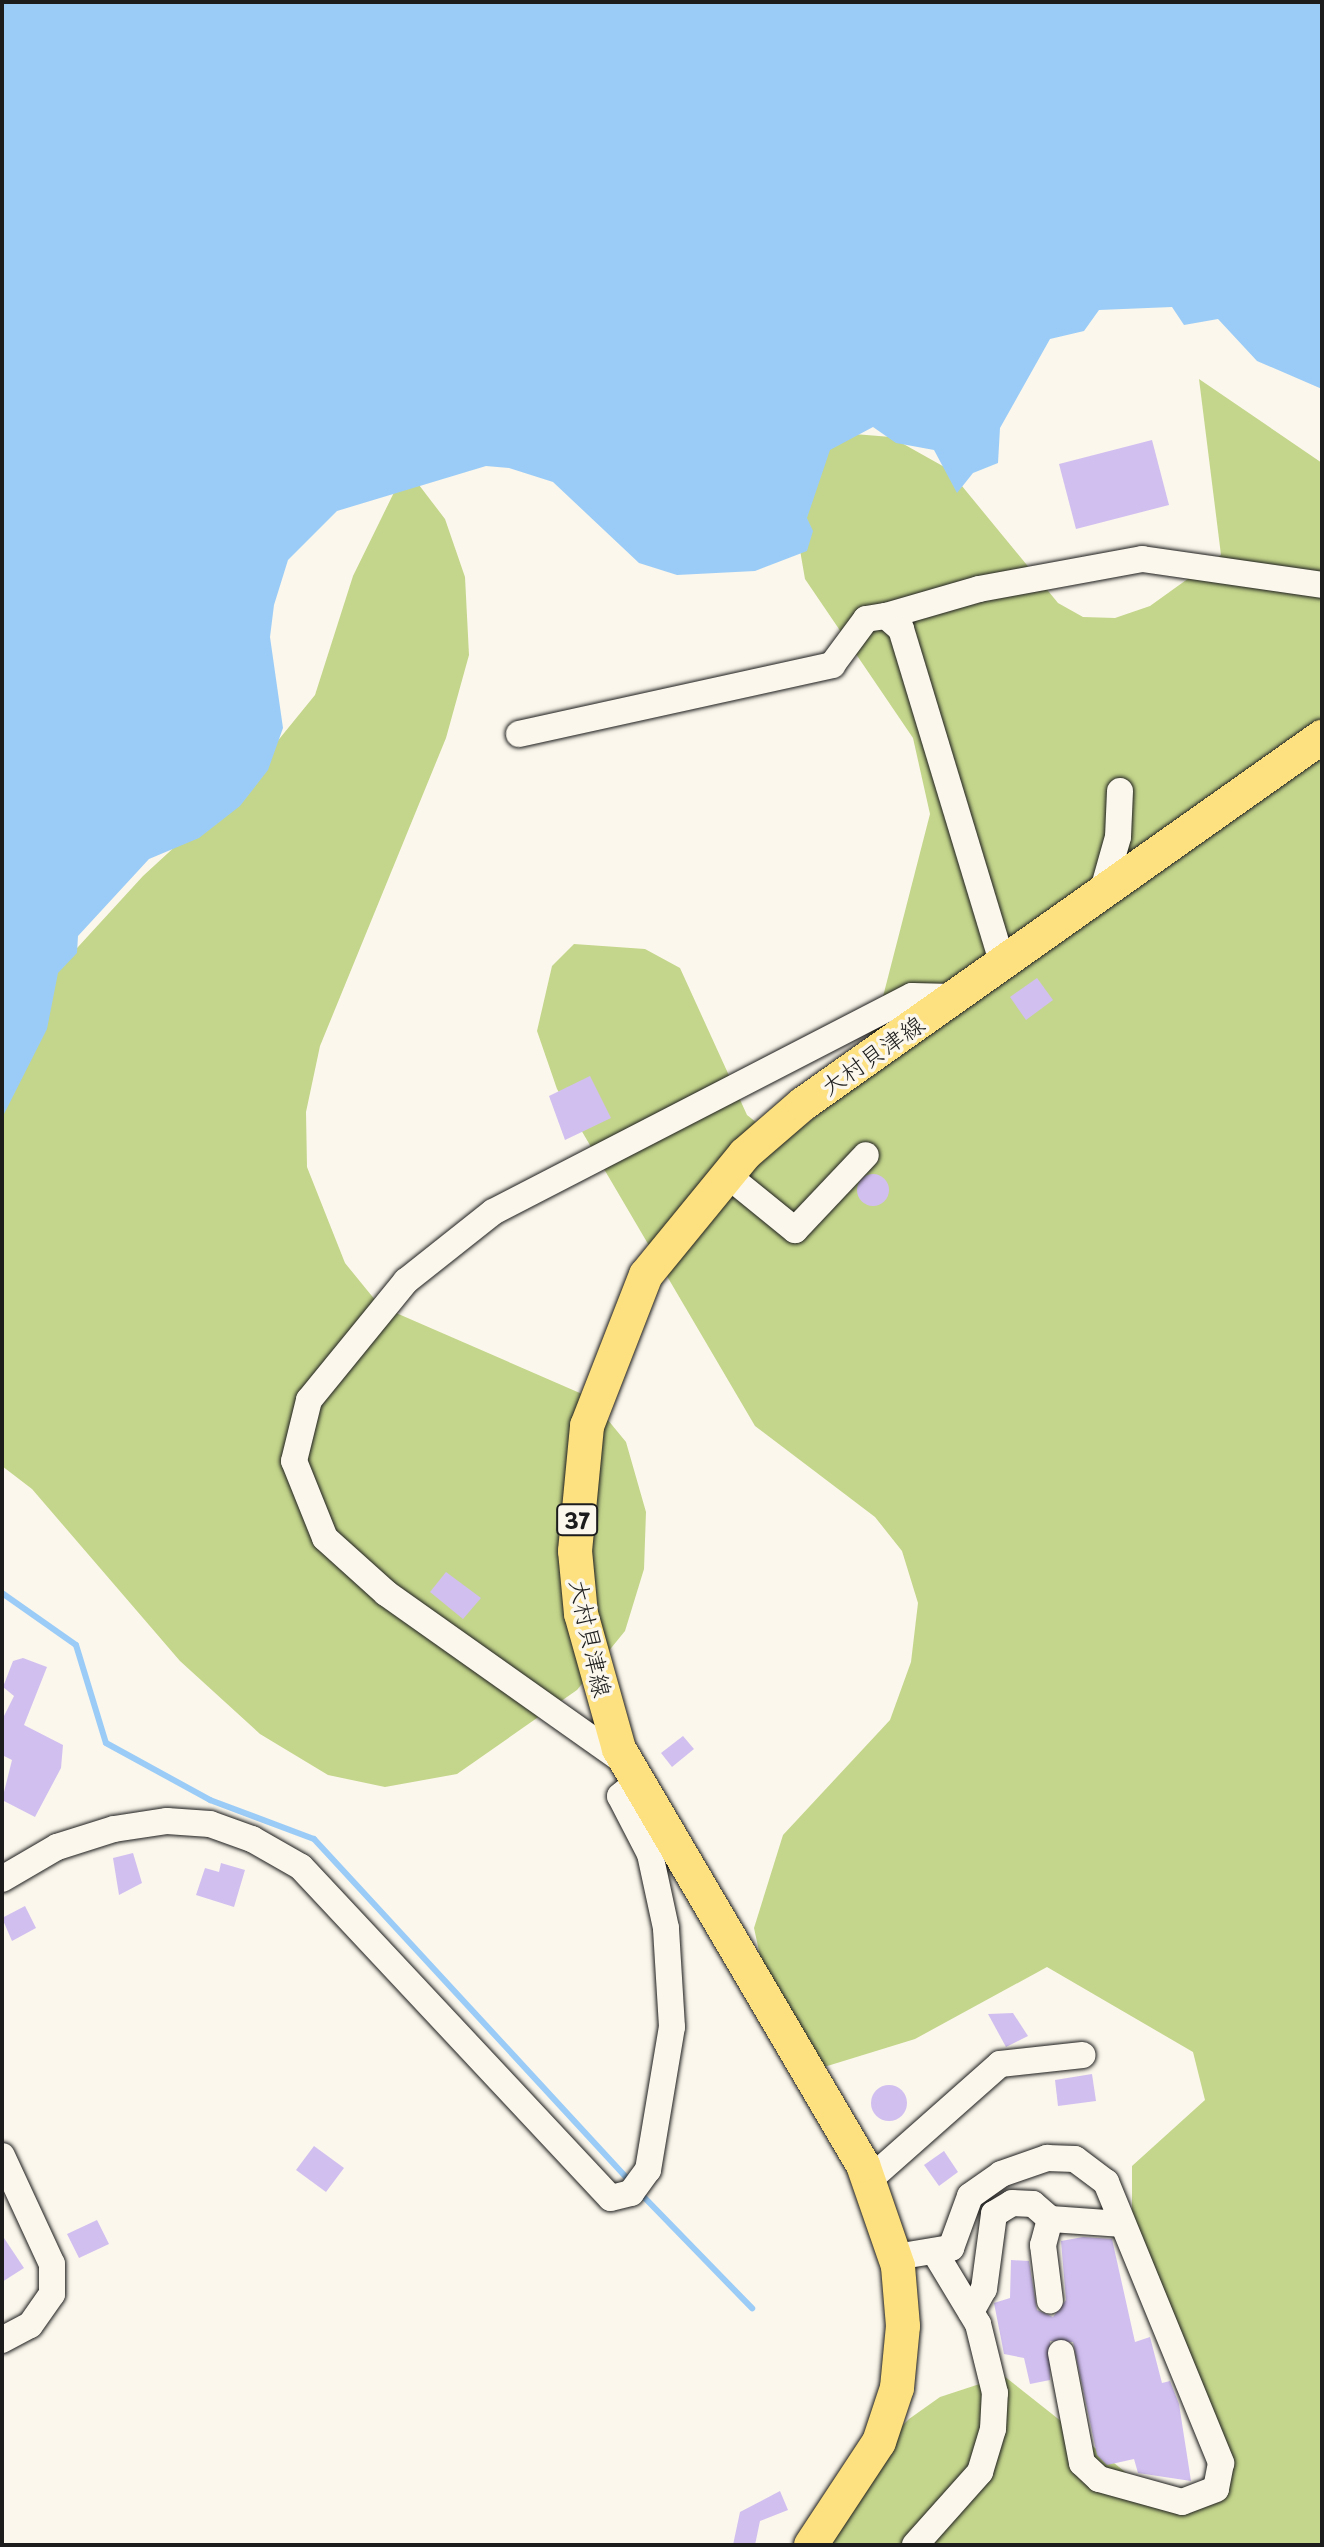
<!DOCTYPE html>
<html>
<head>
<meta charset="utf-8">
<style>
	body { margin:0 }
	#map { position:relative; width:1324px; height:2547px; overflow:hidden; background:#fbf7ec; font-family:"Playpen Sans","Klee One",sans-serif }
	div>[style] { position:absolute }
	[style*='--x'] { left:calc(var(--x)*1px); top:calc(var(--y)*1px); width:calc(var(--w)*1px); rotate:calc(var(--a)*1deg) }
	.green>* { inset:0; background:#c4d68b }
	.water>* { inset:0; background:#9bccf7 }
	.stream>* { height:6px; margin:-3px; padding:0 3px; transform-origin:3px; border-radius:3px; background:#9bccf7 }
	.building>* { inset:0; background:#d1bff0 }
	.round { border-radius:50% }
	.roads { filter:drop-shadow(0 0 2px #1c1c1c) drop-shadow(0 0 2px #1c1c1c) }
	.minor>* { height:26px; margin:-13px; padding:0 13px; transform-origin:13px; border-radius:13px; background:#fbf7ec }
	.major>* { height:34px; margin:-17px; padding:0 17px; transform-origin:17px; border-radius:17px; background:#fde080 }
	span { translate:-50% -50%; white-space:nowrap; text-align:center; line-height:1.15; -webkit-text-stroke:7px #fbf7ec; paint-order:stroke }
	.shield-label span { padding:2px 6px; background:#fbf7ec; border:2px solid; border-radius:6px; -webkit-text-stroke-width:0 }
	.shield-label { font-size:22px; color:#1c1c1c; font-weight:700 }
	.street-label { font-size:24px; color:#1c1c1c }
	.frame { position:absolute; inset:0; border:4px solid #1c1c1c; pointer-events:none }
</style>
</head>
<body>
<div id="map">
	<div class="green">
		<i style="clip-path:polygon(1199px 379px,1322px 463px,1322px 2545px,810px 2545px,876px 2452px,909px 2419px,940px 2397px,1004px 2376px,1162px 2501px,1225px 2471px,1132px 2240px,1132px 2166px,1205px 2100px,1193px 2052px,1047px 1967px,915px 2039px,824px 2067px,767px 1988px,754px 1928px,783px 1835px,890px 1720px,911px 1662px,918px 1603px,902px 1551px,875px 1517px,755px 1426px,557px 1089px,537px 1031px,552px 966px,574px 944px,645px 949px,680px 968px,747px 1115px,766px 1130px,802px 1127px,837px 1100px,878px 1016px,930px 814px,913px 738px,805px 579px,796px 527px,831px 441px,854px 434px,891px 437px,948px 469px,1058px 603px,1083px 617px,1115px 618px,1150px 606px,1221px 555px)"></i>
		<i style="clip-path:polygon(406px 468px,445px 519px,465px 577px,469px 655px,446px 738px,320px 1046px,306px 1112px,307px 1167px,345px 1263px,380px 1306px,589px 1397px,626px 1442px,646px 1512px,644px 1569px,625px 1631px,577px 1690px,457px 1774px,385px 1787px,328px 1775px,260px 1734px,180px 1661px,32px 1489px,2px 1466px,2px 1030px,143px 876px,241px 786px,315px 695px,353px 576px)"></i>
	</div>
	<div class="water">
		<i style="clip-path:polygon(2px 2px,1322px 2px,1322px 389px,1257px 361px,1218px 319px,1184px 325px,1172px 307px,1099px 310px,1084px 331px,1050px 339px,1000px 428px,998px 463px,973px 473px,957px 493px,934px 450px,896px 443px,873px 427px,830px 450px,807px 518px,813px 531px,807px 551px,755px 571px,677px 575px,639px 563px,553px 482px,509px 468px,486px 466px,337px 511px,288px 560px,274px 605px,270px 637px,283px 728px,268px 770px,240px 806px,199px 838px,149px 859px,78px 936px,77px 953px,58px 973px,47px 1029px,2px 1118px)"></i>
	</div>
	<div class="stream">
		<i style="--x:2;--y:1593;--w:90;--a:35.1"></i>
		<i style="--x:76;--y:1645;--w:102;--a:73"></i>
		<i style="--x:106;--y:1743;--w:119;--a:28.7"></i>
		<i style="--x:210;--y:1800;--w:111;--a:20.6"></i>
		<i style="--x:314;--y:1839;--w:466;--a:47.3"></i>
		<i style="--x:640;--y:2193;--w:161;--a:45.8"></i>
	</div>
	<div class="building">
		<i style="clip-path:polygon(1152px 440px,1169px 505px,1076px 529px,1059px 464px)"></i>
		<i style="clip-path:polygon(1037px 978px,1053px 1000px,1026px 1020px,1010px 997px)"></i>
		<i style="clip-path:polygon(590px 1076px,611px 1118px,565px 1140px,549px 1096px)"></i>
		<i class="round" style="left:857px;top:1174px;width:32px;height:32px"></i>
		<i style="clip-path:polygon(446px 1572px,481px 1598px,463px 1619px,430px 1592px)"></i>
		<i style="clip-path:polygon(23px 1658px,47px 1667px,24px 1725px,63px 1745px,61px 1768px,35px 1817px,2px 1800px,12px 1760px,2px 1755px,2px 1720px,14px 1696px,3px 1687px,13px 1661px)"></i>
		<i style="clip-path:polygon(683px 1736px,694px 1749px,672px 1767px,661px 1753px)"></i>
		<i style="clip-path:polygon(133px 1853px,142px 1883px,119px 1895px,113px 1858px)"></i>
		<i style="clip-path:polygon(221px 1863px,245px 1870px,234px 1907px,196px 1895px,205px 1868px,219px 1872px)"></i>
		<i style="clip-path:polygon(25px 1906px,36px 1928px,12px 1941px,2px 1918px)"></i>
		<i style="clip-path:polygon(1013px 2013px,1028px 2036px,1006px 2047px,988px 2014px)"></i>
		<i style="clip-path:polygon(1092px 2074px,1096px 2101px,1058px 2106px,1055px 2080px)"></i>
		<i class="round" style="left:871px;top:2085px;width:36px;height:36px"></i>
		<i style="clip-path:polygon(314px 2146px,344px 2168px,326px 2192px,296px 2170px)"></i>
		<i style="clip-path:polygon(944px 2151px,958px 2172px,939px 2186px,924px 2165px)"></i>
		<i style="clip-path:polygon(97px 2220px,109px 2244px,79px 2258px,67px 2234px)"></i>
		<i style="clip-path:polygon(2px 2235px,24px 2268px,2px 2282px)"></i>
		<i style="clip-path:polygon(1083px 2237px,1112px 2239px,1135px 2342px,1150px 2337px,1162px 2383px,1170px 2381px,1179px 2404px,1191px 2481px,1138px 2473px,1134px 2459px,1107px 2465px,1097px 2455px,1073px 2342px,1050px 2341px,1050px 2380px,1030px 2384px,1024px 2358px,1004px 2354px,994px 2303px,1010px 2298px,1011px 2260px,1029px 2261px,1037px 2310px,1053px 2317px,1066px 2300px,1061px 2241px)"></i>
		<i style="clip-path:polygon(780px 2491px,788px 2510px,760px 2521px,755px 2545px,733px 2545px,740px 2512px)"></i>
	</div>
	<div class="roads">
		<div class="minor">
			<i style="--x:886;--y:616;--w:97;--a:-16.2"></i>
			<i style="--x:979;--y:589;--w:166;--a:-10.4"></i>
			<i style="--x:1142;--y:559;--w:182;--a:8.2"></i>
			<i style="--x:519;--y:734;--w:321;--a:-12.4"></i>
			<i style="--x:832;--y:665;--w:57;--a:-53.5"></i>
			<i style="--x:866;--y:619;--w:20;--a:-9"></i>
			<i style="--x:886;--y:616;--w:20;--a:41"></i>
			<i style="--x:901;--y:629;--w:347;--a:73.1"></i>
			<i style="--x:1101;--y:897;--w:62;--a:-74.2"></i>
			<i style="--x:1118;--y:837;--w:46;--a:-87.5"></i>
			<i style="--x:726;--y:1174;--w:89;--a:39.1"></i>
			<i style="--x:795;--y:1230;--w:103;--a:-46.6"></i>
			<i style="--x:626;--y:1763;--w:294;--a:-144.7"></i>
			<i style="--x:386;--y:1593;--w:82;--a:-138"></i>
			<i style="--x:325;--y:1538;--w:83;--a:-111.9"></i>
			<i style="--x:294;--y:1461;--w:63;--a:-76.2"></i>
			<i style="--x:309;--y:1400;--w:154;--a:-50.8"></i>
			<i style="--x:406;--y:1281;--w:111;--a:-38.4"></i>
			<i style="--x:493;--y:1212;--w:471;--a:-27.3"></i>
			<i style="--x:912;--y:996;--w:41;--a:1.4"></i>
			<i style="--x:2;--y:1879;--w:64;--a:-30.2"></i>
			<i style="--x:57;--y:1847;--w:60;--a:-17.5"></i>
			<i style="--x:114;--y:1829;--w:54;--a:-8.6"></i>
			<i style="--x:167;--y:1821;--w:43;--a:4"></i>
			<i style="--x:210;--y:1824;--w:45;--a:19.7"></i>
			<i style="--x:252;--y:1839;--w:56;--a:29.7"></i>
			<i style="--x:301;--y:1867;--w:453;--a:46.9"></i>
			<i style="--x:611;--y:2198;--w:21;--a:-14"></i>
			<i style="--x:631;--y:2193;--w:29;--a:-54"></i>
			<i style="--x:648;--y:2170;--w:145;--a:-80.5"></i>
			<i style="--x:672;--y:2027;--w:99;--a:-93.5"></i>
			<i style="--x:666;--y:1928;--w:76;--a:-102.2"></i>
			<i style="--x:650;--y:1854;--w:65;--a:-117.3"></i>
			<i style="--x:620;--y:1796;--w:21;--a:-39"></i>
			<i style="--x:2;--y:2156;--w:119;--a:65.2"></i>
			<i style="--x:52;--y:2264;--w:30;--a:90"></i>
			<i style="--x:52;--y:2294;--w:38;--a:125"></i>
			<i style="--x:30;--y:2325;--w:32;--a:152"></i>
			<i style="--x:869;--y:2180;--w:175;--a:-41.5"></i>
			<i style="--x:1000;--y:2064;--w:83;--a:-6.2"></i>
			<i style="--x:1050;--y:2219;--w:71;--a:4"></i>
			<i style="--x:896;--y:2257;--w:56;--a:-9.3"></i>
			<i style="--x:951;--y:2248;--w:55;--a:-69.9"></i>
			<i style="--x:970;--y:2196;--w:38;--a:-35"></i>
			<i style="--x:1001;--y:2174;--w:49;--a:-19.2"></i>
			<i style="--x:1047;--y:2158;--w:28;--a:2"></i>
			<i style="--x:1075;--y:2159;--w:39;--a:37"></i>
			<i style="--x:1106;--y:2182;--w:304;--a:67.7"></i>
			<i style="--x:1221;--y:2463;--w:26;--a:101"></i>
			<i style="--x:1216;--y:2489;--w:36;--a:159"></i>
			<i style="--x:1182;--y:2502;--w:86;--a:-164.5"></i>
			<i style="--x:1099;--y:2479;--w:23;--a:-137"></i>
			<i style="--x:1082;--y:2463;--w:112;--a:-100.8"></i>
			<i style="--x:971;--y:2312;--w:26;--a:-61"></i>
			<i style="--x:984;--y:2289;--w:76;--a:-82.4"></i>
			<i style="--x:994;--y:2214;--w:21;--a:-31"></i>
			<i style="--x:1012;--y:2203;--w:21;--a:3"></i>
			<i style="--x:1033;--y:2204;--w:23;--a:41"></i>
			<i style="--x:1050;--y:2219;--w:27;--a:105"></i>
			<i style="--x:1043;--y:2245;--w:56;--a:82.9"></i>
			<i style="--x:915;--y:2545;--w:98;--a:-48.3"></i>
			<i style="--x:980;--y:2472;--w:45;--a:-73.2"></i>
			<i style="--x:993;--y:2429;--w:36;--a:-87"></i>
			<i style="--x:995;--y:2393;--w:71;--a:-103.8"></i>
			<i style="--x:978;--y:2324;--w:85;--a:-121.1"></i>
		</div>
		<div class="major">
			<i style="--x:811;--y:2545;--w:123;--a:-56.6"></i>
			<i style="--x:879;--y:2442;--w:57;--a:-71.6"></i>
			<i style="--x:897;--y:2388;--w:62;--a:-84.5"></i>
			<i style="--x:903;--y:2326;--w:60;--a:-94.8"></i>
			<i style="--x:898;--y:2266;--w:107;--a:-109.1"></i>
			<i style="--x:863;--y:2165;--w:482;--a:-120.4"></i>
			<i style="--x:619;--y:1749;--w:140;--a:-105.7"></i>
			<i style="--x:581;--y:1614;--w:63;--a:-95.4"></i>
			<i style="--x:575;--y:1551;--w:126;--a:-84.5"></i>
			<i style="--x:587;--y:1426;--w:162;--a:-68.7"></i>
			<i style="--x:646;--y:1275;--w:156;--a:-50.7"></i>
			<i style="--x:745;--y:1154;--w:77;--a:-40.8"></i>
			<i style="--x:803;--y:1104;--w:636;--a:-35.27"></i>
		</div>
	</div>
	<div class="shield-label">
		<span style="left:577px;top:1520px">37</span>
	</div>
	<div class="street-label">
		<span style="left:872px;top:1055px;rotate:-35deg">大村貝津線</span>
		<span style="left:591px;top:1638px;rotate:78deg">大村貝津線</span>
	</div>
	<div class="frame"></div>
</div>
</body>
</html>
